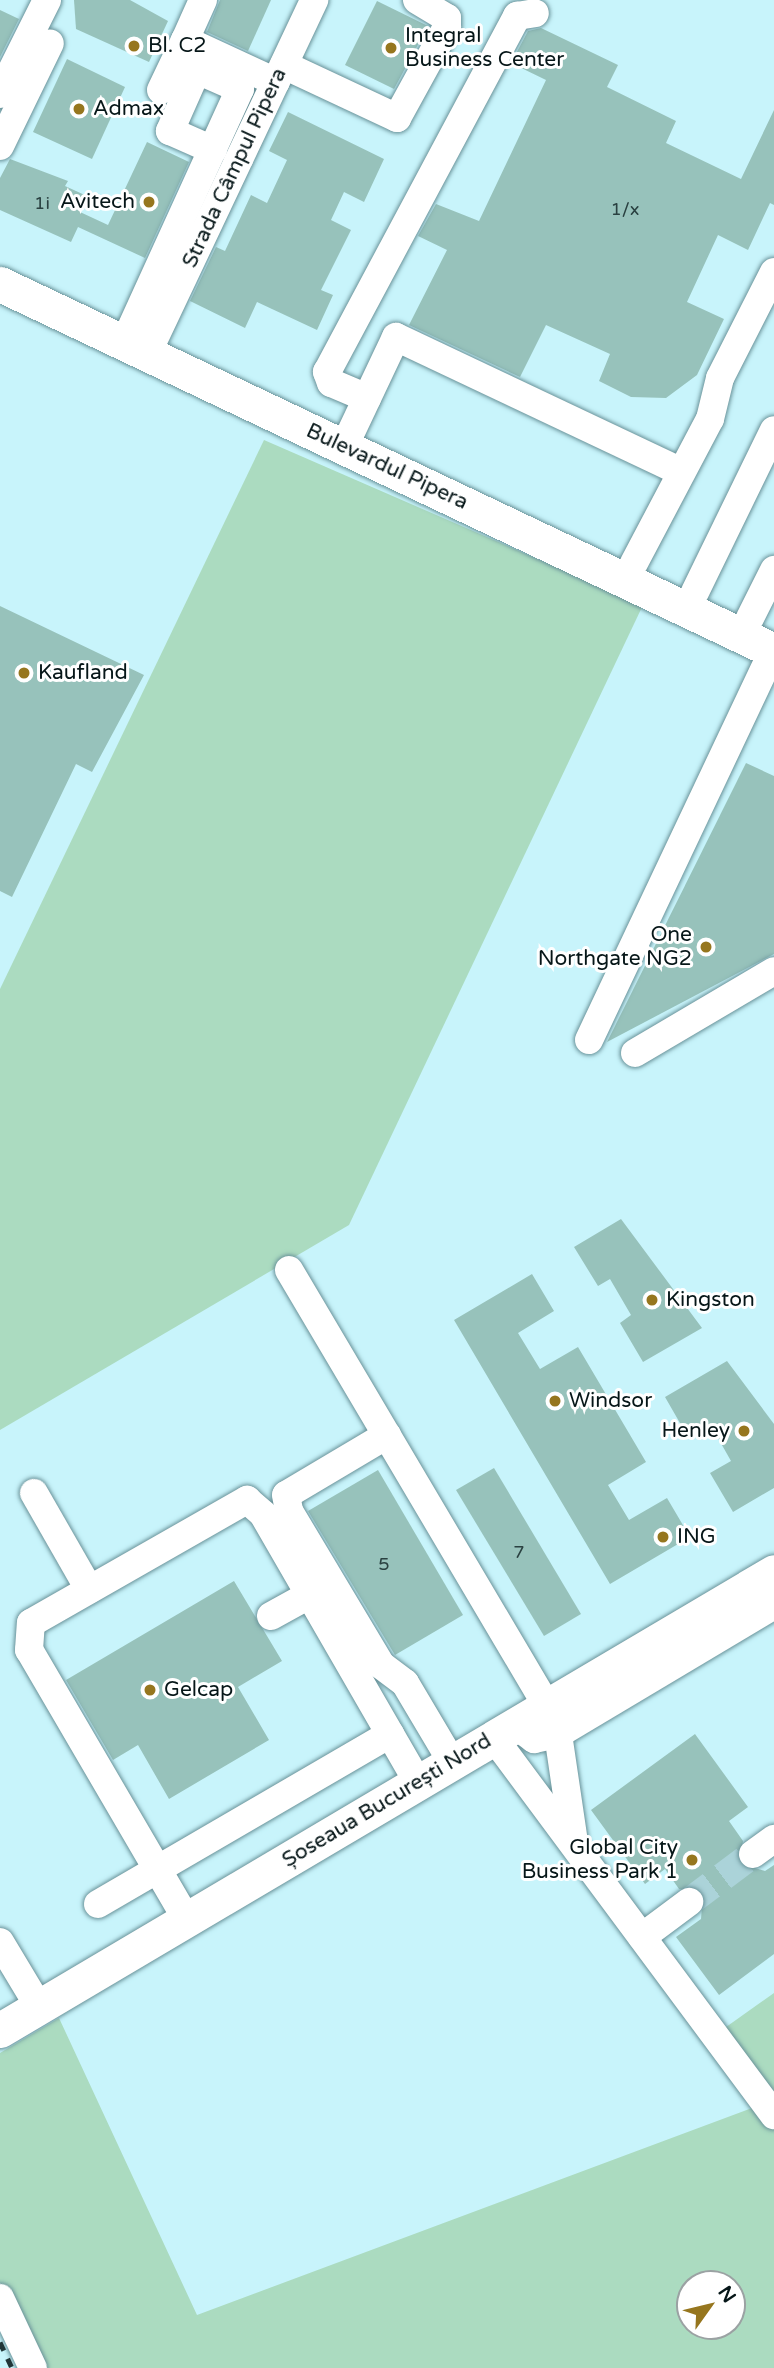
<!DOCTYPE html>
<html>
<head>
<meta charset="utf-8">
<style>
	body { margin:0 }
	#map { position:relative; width:774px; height:2368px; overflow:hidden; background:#c8f4fb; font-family:"Varela Round",sans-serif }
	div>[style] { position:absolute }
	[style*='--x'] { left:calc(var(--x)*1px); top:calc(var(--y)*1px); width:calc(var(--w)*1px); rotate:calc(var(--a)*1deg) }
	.green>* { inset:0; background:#abdbc0 }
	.building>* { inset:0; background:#97c2bb }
	.minor-tunnel>* { height:28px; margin-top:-14px; transform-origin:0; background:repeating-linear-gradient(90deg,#abd3d9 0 28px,transparent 0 42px) }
	.roads { filter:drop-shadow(0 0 2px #699299) drop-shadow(0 0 2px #699299) }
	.minor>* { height:28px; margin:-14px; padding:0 14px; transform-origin:14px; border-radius:14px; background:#fff }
	.major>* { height:35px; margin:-17.5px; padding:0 17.5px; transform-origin:17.5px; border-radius:17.5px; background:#fff }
	.rail>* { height:5px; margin-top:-2.5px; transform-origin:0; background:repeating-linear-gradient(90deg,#213537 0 9px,transparent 0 18px) }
	.dots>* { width:19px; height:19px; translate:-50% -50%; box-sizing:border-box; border:4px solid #fff; border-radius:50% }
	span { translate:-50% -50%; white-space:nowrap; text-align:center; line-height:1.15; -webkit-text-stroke:6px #fff; paint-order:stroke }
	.number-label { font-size:18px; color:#2a4141 }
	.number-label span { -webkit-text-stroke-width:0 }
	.poi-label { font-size:21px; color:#061618 }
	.left { translate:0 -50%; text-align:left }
	.right { translate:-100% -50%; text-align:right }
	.street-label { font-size:21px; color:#061618 }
	.north { position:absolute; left:676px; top:2270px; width:70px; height:70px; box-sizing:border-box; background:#fff; border:2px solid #9ba2a3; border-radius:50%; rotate:56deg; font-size:19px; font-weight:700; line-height:28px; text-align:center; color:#061618 }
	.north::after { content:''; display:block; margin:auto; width:24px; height:32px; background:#96761e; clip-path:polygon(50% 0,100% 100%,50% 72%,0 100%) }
</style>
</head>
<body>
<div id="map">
	<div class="green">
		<i style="clip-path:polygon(264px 440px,643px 605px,349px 1225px,0 1430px,0 989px)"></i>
		<i style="clip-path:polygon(evenodd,774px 1993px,774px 2368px,23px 2368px,0 2317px,0 2053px,59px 2018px,197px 2315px,752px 2108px,705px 2042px,774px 1993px,690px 2284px,732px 2284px,732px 2326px,690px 2326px,690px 2284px)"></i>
	</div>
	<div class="building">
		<i style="clip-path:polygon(74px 0,130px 0,168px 21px,149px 62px,76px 29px)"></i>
		<i style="clip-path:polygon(220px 0,271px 0,248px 51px,207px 32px)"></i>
		<i style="clip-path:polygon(377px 1px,428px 26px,394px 89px,345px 65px)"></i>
		<i style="clip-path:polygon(0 10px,19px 19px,0 57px)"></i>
		<i style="clip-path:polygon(541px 28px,618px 65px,607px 87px,676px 121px,666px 143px,741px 179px,774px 110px,774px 205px,770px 203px,748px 250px,718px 235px,687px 302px,724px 319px,697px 375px,666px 398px,631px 397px,599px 381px,610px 354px,546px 325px,520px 377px,409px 325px,447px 250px,418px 236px,436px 204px,479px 221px,546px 80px,511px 63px,528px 31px)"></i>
		<i style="clip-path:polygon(67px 59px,125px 87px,92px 159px,33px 132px)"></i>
		<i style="clip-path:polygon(288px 112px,384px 159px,364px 202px,344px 192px,331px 220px,351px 230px,321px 290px,333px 295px,317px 330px,257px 302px,245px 328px,190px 301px,216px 247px,225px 251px,251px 195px,267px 203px,287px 160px,269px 151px)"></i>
		<i style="clip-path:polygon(147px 142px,189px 162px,145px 258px,78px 227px,71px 242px,0 210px,0 178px,10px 159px,68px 181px,65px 186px,87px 196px,80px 212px,108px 225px)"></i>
		<i style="clip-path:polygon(0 606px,144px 675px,92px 772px,76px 764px,12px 897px,0 891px)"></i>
		<i style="clip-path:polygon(746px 763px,774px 776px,774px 954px,607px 1042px)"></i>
		<i style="clip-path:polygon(621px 1219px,702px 1328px,643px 1362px,620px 1323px,631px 1315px,610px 1279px,598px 1286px,574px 1247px)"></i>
		<i style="clip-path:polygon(532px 1274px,554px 1311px,518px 1333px,540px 1369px,578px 1347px,646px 1462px,608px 1485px,629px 1520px,667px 1498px,690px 1537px,610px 1584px,454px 1320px)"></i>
		<i style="clip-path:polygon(727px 1361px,774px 1424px,774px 1488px,733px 1512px,710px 1473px,731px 1461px,710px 1424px,688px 1437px,665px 1397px)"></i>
		<i style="clip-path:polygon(494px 1468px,581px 1614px,544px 1636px,456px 1490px)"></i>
		<i style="clip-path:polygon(378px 1470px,463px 1615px,395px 1655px,308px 1511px)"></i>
		<i style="clip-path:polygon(234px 1581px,282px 1661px,238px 1687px,269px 1740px,169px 1799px,138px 1745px,113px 1760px,66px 1680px)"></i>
		<i style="clip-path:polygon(695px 1734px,748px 1807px,729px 1821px,743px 1841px,739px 1863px,765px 1871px,774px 1865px,774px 1954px,719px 1995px,676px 1937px,701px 1919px,703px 1893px,679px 1889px,665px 1869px,645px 1884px,591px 1810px)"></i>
	</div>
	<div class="minor-tunnel">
		<i style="--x:689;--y:1902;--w:80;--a:-36.9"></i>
	</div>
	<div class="roads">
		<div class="minor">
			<i style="--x:203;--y:0;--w:44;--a:114.2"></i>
			<i style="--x:185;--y:40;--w:100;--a:24.8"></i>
			<i style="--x:284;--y:65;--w:125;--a:25.1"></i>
			<i style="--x:397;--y:118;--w:104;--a:-61.2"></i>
			<i style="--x:447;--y:27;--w:9;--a:-90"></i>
			<i style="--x:447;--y:18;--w:35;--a:-149"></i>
			<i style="--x:161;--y:90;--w:55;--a:-64.4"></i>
			<i style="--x:0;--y:94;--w:105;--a:-63.4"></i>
			<i style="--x:0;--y:146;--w:114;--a:-64.1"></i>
			<i style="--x:132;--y:326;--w:260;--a:-65.5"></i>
			<i style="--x:240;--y:89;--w:47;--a:-156.2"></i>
			<i style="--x:197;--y:70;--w:67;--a:113.9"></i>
			<i style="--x:170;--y:131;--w:47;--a:23.8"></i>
			<i style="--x:155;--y:337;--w:373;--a:-64.7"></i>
			<i style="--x:367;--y:398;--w:39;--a:-157"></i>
			<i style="--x:331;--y:383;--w:12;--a:-110"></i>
			<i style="--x:327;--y:372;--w:404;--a:-61.9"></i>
			<i style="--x:517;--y:16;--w:18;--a:-9"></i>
			<i style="--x:352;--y:430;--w:103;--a:-64.7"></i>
			<i style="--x:396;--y:337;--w:313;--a:25.3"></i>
			<i style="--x:634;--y:563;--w:163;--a:-62.2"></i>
			<i style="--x:710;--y:419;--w:42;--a:-76.3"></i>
			<i style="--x:720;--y:378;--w:119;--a:-63"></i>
			<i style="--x:695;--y:592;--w:180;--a:-64"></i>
			<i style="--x:750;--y:618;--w:54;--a:-63.4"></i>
			<i style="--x:589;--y:1040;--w:431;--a:-64.7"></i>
			<i style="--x:635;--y:1053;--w:161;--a:-30.5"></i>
			<i style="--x:289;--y:1270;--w:507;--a:59.39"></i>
			<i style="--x:387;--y:1435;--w:117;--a:149.3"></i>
			<i style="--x:286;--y:1495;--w:16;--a:79"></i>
			<i style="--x:289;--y:1511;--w:179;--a:59.1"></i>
			<i style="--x:381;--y:1665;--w:30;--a:37"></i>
			<i style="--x:405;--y:1683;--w:92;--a:59.3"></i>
			<i style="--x:34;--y:1493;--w:111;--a:60.2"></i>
			<i style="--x:271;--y:1616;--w:43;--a:-28.9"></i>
			<i style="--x:515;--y:1725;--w:24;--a:36"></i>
			<i style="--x:534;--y:1739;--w:25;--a:-12"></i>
			<i style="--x:558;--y:1734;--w:252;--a:-30.8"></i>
			<i style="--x:558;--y:1734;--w:110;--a:81.6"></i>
			<i style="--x:494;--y:1738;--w:470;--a:53.4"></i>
			<i style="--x:753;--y:1854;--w:26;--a:-36"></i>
			<i style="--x:98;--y:1904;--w:338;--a:-30.2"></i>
			<i style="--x:187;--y:1920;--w:313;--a:-120.3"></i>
			<i style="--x:29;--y:1650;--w:27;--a:-86"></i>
			<i style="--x:31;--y:1623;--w:249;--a:-29.7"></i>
			<i style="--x:247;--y:1500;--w:21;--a:41"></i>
			<i style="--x:263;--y:1514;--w:310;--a:60"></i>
			<i style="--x:642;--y:1937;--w:59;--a:-36.7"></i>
			<i style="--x:0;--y:1942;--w:76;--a:59"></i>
			<i style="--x:0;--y:2298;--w:77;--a:64.8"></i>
		</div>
		<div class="major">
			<i style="--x:0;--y:284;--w:857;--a:25.37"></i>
			<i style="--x:0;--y:2030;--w:899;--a:-30.61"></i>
		</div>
	</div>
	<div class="rail">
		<i style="--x:0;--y:2342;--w:29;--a:65"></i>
	</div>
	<div class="dots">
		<i style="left:134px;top:46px;background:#96761e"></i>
		<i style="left:391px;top:48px;background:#96761e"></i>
		<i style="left:79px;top:109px;background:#96761e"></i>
		<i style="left:149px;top:202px;background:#96761e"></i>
		<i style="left:24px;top:673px;background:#96761e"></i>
		<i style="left:706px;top:947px;background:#96761e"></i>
		<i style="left:652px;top:1300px;background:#96761e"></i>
		<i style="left:555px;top:1401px;background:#96761e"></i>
		<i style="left:744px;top:1431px;background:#96761e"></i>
		<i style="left:663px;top:1537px;background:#96761e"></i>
		<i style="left:150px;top:1690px;background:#96761e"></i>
		<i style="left:692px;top:1860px;background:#96761e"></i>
	</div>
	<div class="number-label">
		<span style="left:42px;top:203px">1i</span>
		<span style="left:625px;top:209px">1/x</span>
		<span style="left:519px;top:1552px">7</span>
		<span style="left:384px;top:1564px">5</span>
	</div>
	<div class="poi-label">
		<span class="left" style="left:405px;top:48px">Integral<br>Business Center</span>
		<span class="left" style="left:148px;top:46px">Bl. C2</span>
		<span class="left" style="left:93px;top:109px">Admax</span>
		<span class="right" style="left:135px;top:202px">Avitech</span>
		<span class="left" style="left:38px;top:673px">Kaufland</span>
		<span class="right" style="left:692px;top:947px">One<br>Northgate NG2</span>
		<span class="left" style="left:666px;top:1300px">Kingston</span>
		<span class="left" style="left:569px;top:1401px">Windsor</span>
		<span class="right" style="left:730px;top:1431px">Henley</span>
		<span class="left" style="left:677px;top:1537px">ING</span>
		<span class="left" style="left:164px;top:1690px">Gelcap</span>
		<span class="right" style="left:678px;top:1860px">Global City<br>Business Park 1</span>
	</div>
	<div class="street-label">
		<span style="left:235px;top:168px;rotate:-65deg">Strada Câmpul Pipera</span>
		<span style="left:387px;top:467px;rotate:25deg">Bulevardul Pipera</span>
		<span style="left:387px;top:1801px;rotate:-31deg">Șoseaua București Nord</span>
	</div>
	<div class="north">N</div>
</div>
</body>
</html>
